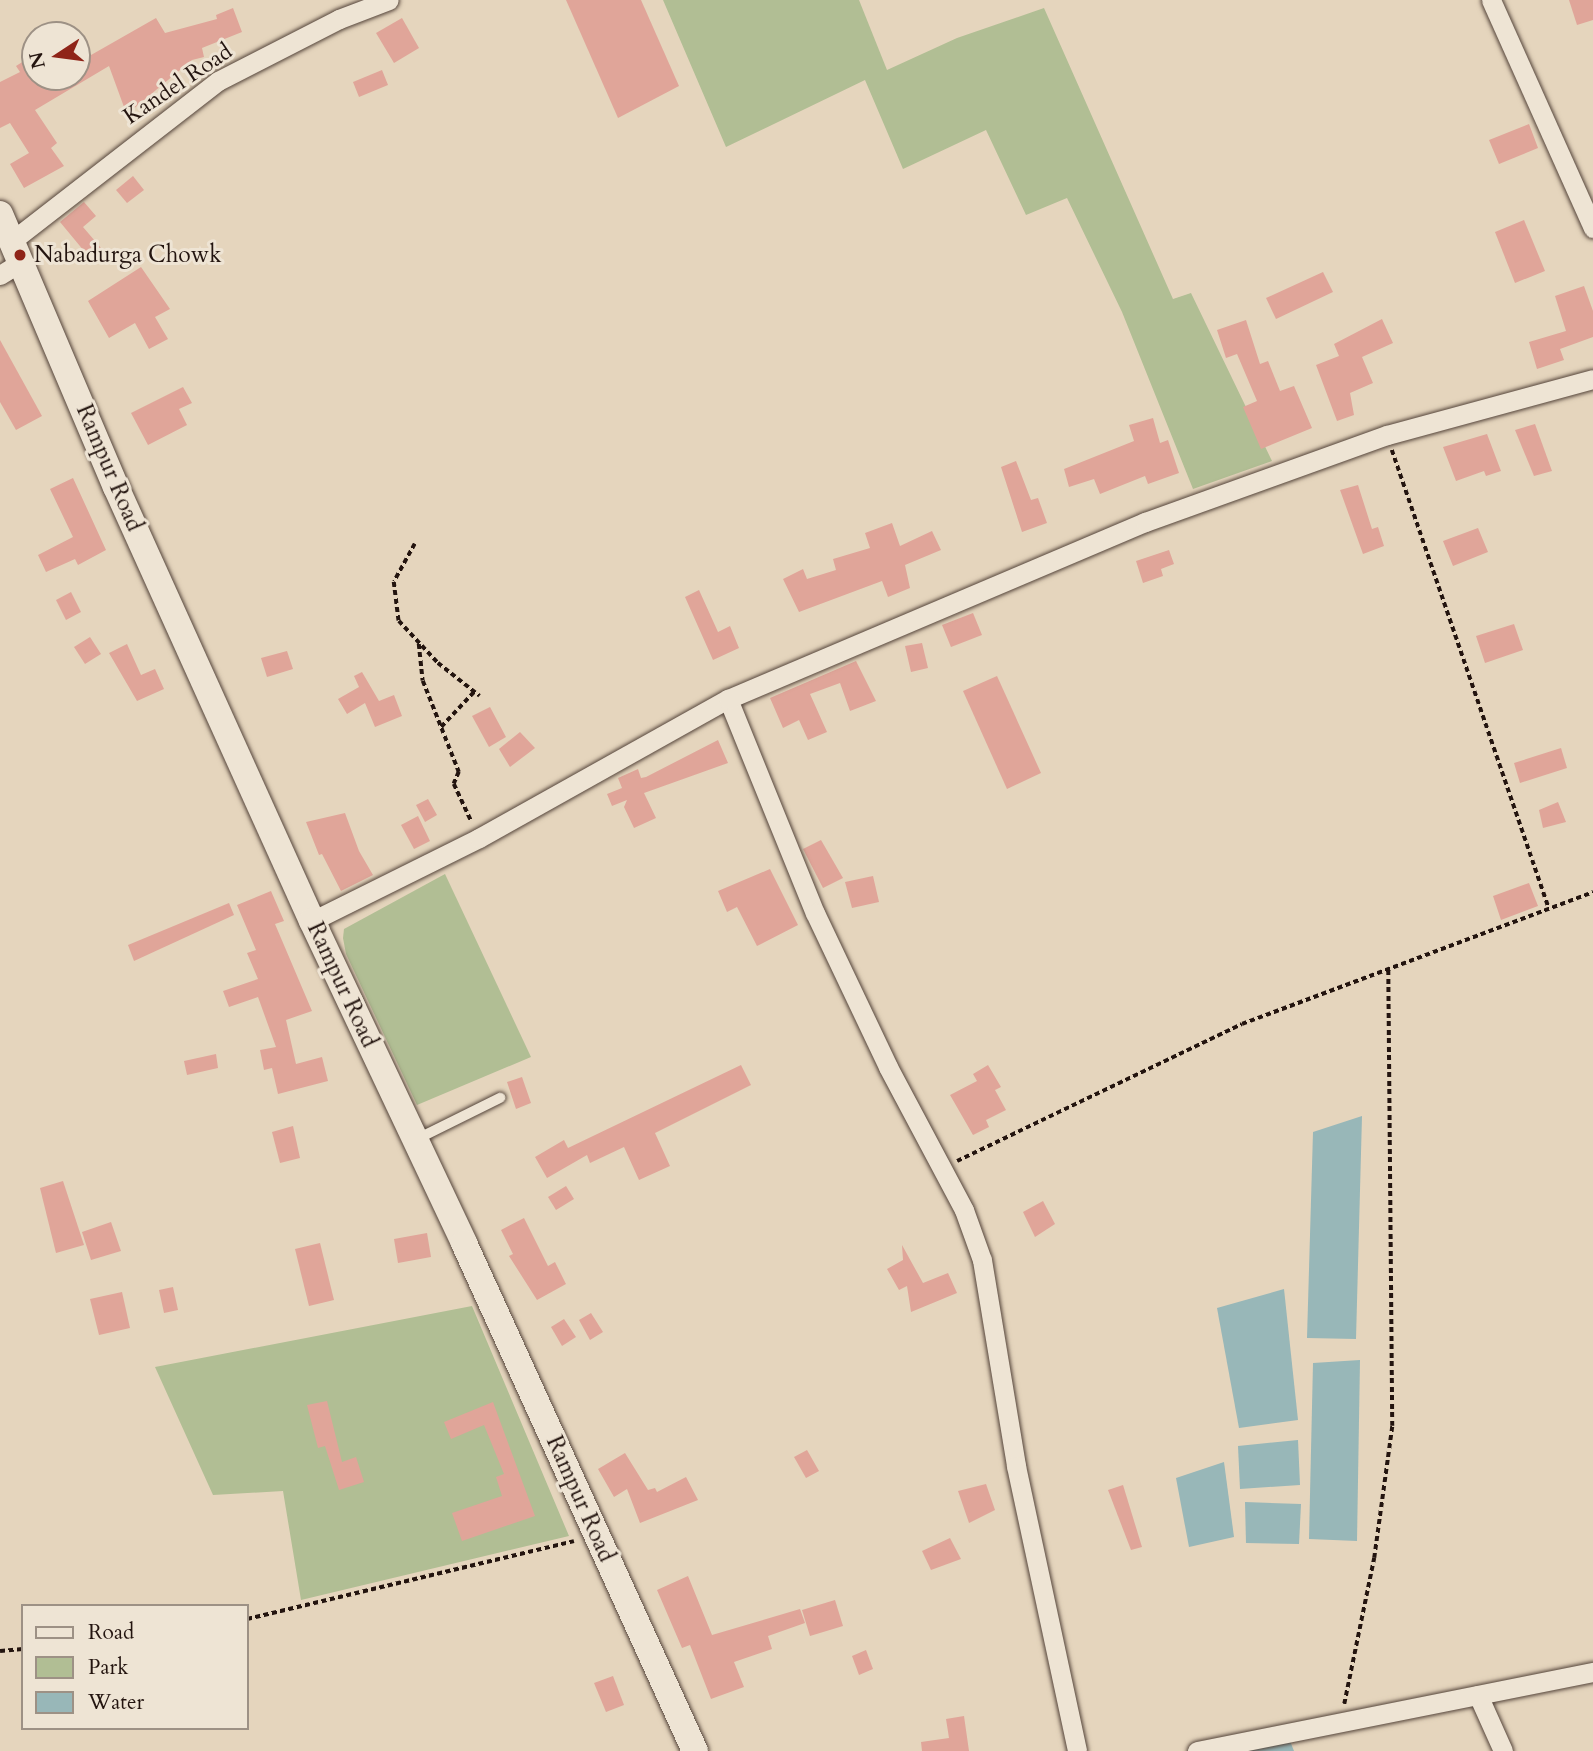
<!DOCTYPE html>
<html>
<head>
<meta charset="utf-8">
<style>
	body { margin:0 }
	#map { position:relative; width:1593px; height:1751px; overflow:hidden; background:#e5d5bd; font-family:Cardo,serif }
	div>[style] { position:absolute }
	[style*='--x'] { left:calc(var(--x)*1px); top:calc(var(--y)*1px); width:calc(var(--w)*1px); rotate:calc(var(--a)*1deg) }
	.green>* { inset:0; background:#b1be94 }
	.water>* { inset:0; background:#98b7b8 }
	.building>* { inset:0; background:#e0a599 }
	.path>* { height:3.5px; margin-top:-1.75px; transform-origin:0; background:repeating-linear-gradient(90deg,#23140f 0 5px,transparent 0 8.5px) }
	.roads { filter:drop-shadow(0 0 2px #54443a) drop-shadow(0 0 2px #54443a) }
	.service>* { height:10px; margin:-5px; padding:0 5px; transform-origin:5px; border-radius:5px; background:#eee4d4 }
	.minor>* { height:19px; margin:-9.5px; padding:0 9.5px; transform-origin:9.5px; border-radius:9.5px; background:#eee4d4 }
	.secondary>* { height:26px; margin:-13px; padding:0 13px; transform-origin:13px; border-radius:13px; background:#eee4d4 }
	.dots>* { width:19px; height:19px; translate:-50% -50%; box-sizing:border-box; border:4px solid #eee4d4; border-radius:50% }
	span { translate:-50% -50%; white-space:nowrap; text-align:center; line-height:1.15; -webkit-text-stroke:6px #eee4d4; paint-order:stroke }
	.street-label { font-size:23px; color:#23140f }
	.poi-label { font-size:23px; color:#23140f }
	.left { translate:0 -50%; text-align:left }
	.legend { position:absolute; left:21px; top:1604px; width:228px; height:126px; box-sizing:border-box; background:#eee4d4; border:2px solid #9d9185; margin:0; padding:9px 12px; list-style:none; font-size:21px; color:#23140f }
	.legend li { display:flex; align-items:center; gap:14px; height:35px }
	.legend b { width:35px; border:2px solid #9d9185 }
	.north { position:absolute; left:21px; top:21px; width:70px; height:70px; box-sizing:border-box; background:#eee4d4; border:2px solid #9d9185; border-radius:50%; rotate:257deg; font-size:19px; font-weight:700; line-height:28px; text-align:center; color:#23140f }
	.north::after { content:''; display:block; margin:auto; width:24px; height:32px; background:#8f2418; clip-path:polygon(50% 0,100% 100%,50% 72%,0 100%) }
</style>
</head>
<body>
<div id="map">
	<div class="green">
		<i style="clip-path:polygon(663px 0,859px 0,887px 70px,957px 38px,1044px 8px,1173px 299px,1191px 293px,1272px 461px,1193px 489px,1122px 312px,1067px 198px,1026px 215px,986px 130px,903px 169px,865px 80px,726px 147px)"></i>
		<i style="clip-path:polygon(445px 874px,531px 1057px,417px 1105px,346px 954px,343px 938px,344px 929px)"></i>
		<i style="clip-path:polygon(472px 1306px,569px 1536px,301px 1600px,283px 1491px,213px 1495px,155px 1367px)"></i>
	</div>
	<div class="water">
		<i style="clip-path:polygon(1362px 1116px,1356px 1339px,1307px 1338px,1313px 1132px)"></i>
		<i style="clip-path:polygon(1284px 1289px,1298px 1420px,1239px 1428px,1217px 1308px)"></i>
		<i style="clip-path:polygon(1360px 1360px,1357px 1541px,1309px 1539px,1313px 1363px)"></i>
		<i style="clip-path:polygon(1298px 1440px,1300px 1485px,1240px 1489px,1238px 1446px)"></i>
		<i style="clip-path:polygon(1224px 1462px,1234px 1537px,1189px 1547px,1176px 1478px)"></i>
		<i style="clip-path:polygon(1245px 1502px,1301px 1504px,1299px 1544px,1246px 1543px)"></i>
		<i style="clip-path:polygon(1290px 1741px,1294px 1751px,1239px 1751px)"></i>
	</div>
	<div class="building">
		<i style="clip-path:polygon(566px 0,641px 0,679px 86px,618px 118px)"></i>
		<i style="clip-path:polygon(1569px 0,1593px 0,1593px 20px,1577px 25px)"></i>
		<i style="clip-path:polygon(233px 8px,242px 32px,202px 48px,204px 57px,192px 60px,132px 110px,127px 104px,124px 107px,109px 66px,35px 110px,57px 143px,51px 148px,64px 166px,24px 188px,10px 164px,29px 153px,10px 123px,0 128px,0 82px,20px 72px,16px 66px,35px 54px,35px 77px,77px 77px,77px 63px,156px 18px,165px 33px,217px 19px,216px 15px)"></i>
		<i style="clip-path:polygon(402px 18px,419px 48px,394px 63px,376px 33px)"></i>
		<i style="clip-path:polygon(382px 70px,388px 85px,359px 97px,353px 82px)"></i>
		<i style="clip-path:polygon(1529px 124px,1538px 148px,1499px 164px,1489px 140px)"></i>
		<i style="clip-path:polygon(133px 176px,144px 190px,127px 203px,116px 190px)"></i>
		<i style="clip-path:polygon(84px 202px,96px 216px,83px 227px,107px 255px,94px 263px,60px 222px)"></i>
		<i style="clip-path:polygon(1524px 220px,1545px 271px,1515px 283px,1495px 232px)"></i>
		<i style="clip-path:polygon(141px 267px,170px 309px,155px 317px,168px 339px,149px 349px,135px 323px,109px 338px,88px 301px)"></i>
		<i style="clip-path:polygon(1323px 272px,1333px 292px,1276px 319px,1266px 298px)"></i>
		<i style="clip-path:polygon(1584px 286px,1593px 311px,1593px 337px,1560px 349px,1564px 360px,1537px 369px,1529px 342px,1566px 331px,1555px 296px)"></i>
		<i style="clip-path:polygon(1382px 319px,1393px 343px,1362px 357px,1373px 383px,1350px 393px,1354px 415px,1337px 421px,1316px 365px,1339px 356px,1334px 344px)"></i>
		<i style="clip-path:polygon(1246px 320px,1260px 364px,1268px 361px,1280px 391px,1294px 386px,1312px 428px,1261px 449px,1243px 407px,1257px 401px,1237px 354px,1226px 358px,1217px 330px)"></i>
		<i style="clip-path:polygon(0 340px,42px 416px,16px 430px,0 402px)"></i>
		<i style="clip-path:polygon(183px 387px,192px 403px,179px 409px,187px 425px,148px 445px,131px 413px)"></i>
		<i style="clip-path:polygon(1153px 418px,1160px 443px,1168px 440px,1179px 473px,1148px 484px,1145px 476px,1100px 494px,1094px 479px,1069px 487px,1064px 469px,1134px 441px,1129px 425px)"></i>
		<i style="clip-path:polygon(1535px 424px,1552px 471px,1534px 476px,1515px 430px)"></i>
		<i style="clip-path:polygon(1487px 434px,1501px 471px,1486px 476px,1484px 471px,1456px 481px,1443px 447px)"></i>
		<i style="clip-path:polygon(1016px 461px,1031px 500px,1038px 498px,1047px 523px,1022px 532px,1001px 467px)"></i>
		<i style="clip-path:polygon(73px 478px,106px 550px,78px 565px,75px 559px,46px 572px,38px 555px,73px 537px,50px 489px)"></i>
		<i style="clip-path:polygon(1358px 485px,1372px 529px,1378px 527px,1384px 546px,1363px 554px,1340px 490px)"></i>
		<i style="clip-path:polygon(892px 523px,900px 546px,932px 531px,941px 550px,905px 565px,910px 588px,888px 597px,882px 581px,799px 612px,783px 579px,803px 569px,807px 579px,836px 570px,833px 559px,870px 548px,865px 533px)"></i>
		<i style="clip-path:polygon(1478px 528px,1488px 552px,1453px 566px,1443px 541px)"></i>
		<i style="clip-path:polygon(1169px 550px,1174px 564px,1161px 569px,1163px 576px,1143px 583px,1136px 561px)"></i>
		<i style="clip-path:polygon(699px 590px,718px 632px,730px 626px,739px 648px,713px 660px,685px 597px)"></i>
		<i style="clip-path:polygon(71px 592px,81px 612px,66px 620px,56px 600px)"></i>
		<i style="clip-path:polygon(973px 613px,982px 635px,951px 647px,942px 625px)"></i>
		<i style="clip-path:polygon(1514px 624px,1523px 650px,1485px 663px,1476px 636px)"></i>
		<i style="clip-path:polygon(90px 637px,101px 654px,85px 664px,74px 647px)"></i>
		<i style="clip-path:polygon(922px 643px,928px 668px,911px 672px,905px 646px)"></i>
		<i style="clip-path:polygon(127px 644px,141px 675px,155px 669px,164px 689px,137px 701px,109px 653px)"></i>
		<i style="clip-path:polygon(287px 651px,293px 669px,267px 677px,261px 658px)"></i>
		<i style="clip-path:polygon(856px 661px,876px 701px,850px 711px,840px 683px,810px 694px,827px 732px,808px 740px,799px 720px,783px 728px,770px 698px)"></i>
		<i style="clip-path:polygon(362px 672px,379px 701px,394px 695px,402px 716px,375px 727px,365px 703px,347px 714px,338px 699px,359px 687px,354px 676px)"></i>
		<i style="clip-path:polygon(997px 676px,1041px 773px,1007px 789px,963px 691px)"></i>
		<i style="clip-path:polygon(490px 707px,506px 737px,489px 747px,472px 716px)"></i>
		<i style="clip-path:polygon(520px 732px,535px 748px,510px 767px,499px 749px)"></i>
		<i style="clip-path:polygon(718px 740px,728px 763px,644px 793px,656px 818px,634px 828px,624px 807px,627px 800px,612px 806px,607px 794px,622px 788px,618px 778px,638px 769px,641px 778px,646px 777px)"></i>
		<i style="clip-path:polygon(1561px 748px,1567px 768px,1520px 783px,1514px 763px)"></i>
		<i style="clip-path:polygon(428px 799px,437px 815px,425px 822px,416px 805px)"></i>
		<i style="clip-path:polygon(1558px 802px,1566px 822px,1543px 828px,1539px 810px)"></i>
		<i style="clip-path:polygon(345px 813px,359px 851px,373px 875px,341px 891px,322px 854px,319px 855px,306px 822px)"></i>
		<i style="clip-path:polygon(418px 816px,430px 841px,414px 849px,401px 825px)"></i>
		<i style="clip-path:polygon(821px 840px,843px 878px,823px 888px,803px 849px)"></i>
		<i style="clip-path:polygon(770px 869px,798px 925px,757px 946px,737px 907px,727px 912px,718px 891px)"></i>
		<i style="clip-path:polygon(873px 876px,879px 902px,852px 908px,845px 882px)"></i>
		<i style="clip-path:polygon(1529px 883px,1538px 906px,1501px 920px,1493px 896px)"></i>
		<i style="clip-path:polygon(271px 891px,284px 921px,275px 924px,312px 1011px,286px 1020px,296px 1064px,322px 1057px,328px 1081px,278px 1094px,272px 1068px,264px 1070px,260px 1050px,276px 1047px,258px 997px,229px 1007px,223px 991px,258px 979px,247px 953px,256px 950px,237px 905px)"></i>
		<i style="clip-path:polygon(229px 903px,234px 915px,134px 961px,128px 945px)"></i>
		<i style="clip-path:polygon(216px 1054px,218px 1068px,187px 1075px,184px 1061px)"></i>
		<i style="clip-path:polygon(741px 1065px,751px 1085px,655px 1133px,670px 1166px,639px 1180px,624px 1147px,590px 1163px,587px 1155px,547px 1178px,535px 1157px,564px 1140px,568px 1148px)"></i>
		<i style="clip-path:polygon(988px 1065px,1001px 1087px,995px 1090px,1006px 1110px,986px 1120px,989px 1127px,973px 1135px,950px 1095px,977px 1081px,973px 1074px)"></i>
		<i style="clip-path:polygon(522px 1077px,531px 1103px,516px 1109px,507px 1082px)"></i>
		<i style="clip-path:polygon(293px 1126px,300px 1158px,280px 1163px,272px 1132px)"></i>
		<i style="clip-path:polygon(63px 1181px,84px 1245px,56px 1253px,40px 1188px)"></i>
		<i style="clip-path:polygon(566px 1186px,574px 1199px,556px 1210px,548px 1197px)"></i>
		<i style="clip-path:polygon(1043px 1201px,1055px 1224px,1035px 1237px,1023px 1212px)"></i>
		<i style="clip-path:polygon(524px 1218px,548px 1266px,555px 1262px,566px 1284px,537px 1300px,509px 1256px,513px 1254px,501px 1230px)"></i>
		<i style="clip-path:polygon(111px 1222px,121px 1251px,91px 1260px,82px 1232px)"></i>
		<i style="clip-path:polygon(427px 1233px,431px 1257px,398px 1263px,394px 1239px)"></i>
		<i style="clip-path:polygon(320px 1243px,334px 1300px,309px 1306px,295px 1249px)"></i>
		<i style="clip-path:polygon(902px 1245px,923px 1283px,948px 1273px,957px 1293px,911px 1312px,907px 1286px,899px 1290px,887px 1269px,903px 1260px)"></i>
		<i style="clip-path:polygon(173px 1287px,178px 1310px,164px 1313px,159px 1290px)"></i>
		<i style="clip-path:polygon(122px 1292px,130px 1328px,99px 1335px,90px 1299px)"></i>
		<i style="clip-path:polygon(591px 1313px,603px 1332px,590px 1340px,579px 1320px)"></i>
		<i style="clip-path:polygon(564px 1319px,576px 1337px,562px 1346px,551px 1327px)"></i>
		<i style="clip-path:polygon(327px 1401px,342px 1462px,356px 1457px,364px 1482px,339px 1490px,325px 1446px,318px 1448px,307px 1405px)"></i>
		<i style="clip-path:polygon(493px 1402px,535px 1516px,462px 1541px,452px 1513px,502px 1496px,496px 1477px,504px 1474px,484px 1425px,451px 1439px,444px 1422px)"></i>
		<i style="clip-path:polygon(807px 1450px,819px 1471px,806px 1478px,794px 1457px)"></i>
		<i style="clip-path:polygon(625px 1453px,648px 1490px,655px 1488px,657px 1492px,686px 1477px,698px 1500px,640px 1523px,627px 1489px,614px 1497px,598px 1469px)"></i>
		<i style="clip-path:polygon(986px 1484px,995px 1510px,969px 1523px,958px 1491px)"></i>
		<i style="clip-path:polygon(1123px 1485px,1142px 1547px,1131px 1550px,1108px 1490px)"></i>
		<i style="clip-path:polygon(950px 1538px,961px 1559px,931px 1570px,922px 1551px)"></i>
		<i style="clip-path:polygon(688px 1576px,712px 1635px,800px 1609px,805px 1623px,768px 1636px,772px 1649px,734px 1662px,744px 1687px,711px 1699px,690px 1645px,682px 1648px,657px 1590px)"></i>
		<i style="clip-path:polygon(835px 1600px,843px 1626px,810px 1636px,802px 1610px)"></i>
		<i style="clip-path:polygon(866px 1650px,873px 1669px,859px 1675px,852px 1656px)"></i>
		<i style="clip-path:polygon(613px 1676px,624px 1705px,606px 1712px,594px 1683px)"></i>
		<i style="clip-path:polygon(964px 1716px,969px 1751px,922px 1751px,921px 1742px,949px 1738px,946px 1719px)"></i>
	</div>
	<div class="path">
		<i style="--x:1392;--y:450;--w:484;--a:71.1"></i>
		<i style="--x:415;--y:544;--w:43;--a:118.9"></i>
		<i style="--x:394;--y:582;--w:39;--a:83"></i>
		<i style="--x:399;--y:621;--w:57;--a:47.1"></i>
		<i style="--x:438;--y:663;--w:53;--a:38.2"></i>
		<i style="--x:419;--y:644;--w:37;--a:84"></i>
		<i style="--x:423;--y:681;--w:98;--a:68.4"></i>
		<i style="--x:459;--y:772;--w:13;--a:113"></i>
		<i style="--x:454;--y:784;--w:40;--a:65"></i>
		<i style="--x:441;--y:727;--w:48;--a:-46.7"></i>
		<i style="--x:957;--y:1161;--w:316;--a:-25.7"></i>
		<i style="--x:1242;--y:1024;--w:375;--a:-20.6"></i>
		<i style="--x:247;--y:1619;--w:336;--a:-13.4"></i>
		<i style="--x:0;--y:1651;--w:23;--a:-5"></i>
		<i style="--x:1344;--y:1704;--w:149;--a:-78.4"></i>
		<i style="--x:1374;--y:1558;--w:133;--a:-82.2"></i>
		<i style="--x:1392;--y:1426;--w:457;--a:-90.5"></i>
	</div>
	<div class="roads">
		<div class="service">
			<i style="--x:417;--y:1139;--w:93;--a:-26.3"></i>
		</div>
		<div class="minor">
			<i style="--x:1491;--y:0;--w:250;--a:65.9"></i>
			<i style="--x:13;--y:240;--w:259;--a:-37.8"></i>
			<i style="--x:218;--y:81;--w:136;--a:-27.1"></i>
			<i style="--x:339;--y:19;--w:53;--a:-20.8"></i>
			<i style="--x:0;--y:275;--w:26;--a:-32"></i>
			<i style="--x:728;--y:699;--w:231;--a:67.9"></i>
			<i style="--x:815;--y:913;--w:170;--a:64.6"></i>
			<i style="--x:888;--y:1067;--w:162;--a:62"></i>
			<i style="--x:964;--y:1210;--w:53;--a:70.2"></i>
			<i style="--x:982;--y:1260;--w:209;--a:80.6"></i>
			<i style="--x:1016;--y:1466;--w:291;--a:77.9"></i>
			<i style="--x:312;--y:921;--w:186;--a:-26.4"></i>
			<i style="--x:479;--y:838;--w:285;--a:-29.2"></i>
			<i style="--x:728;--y:699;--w:453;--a:-23"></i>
			<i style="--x:1145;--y:522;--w:257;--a:-19.8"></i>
			<i style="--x:1387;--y:435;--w:213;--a:-15.2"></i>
			<i style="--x:1478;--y:1695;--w:61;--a:65.9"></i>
			<i style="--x:1197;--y:1751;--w:404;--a:-11.3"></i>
		</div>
		<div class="secondary">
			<i style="--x:0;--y:214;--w:297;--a:67"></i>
			<i style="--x:116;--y:487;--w:476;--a:65.7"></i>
			<i style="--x:312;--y:921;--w:356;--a:64.7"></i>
			<i style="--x:464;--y:1243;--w:558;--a:65.55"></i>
		</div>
	</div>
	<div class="dots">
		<i style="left:20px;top:255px;background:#8f2418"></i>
	</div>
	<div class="street-label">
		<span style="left:178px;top:84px;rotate:-34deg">Kandel Road</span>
		<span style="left:109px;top:468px;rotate:67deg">Rampur Road</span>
		<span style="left:342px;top:985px;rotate:65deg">Rampur Road</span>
		<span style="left:580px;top:1499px;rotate:66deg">Rampur Road</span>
	</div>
	<div class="poi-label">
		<span class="left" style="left:34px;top:255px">Nabadurga Chowk</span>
	</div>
	<ul class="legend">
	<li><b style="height:9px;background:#eee4d4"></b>Road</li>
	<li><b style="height:19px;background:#b1be94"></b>Park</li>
	<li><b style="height:19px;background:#98b7b8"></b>Water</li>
	</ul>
	<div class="north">N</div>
</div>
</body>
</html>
